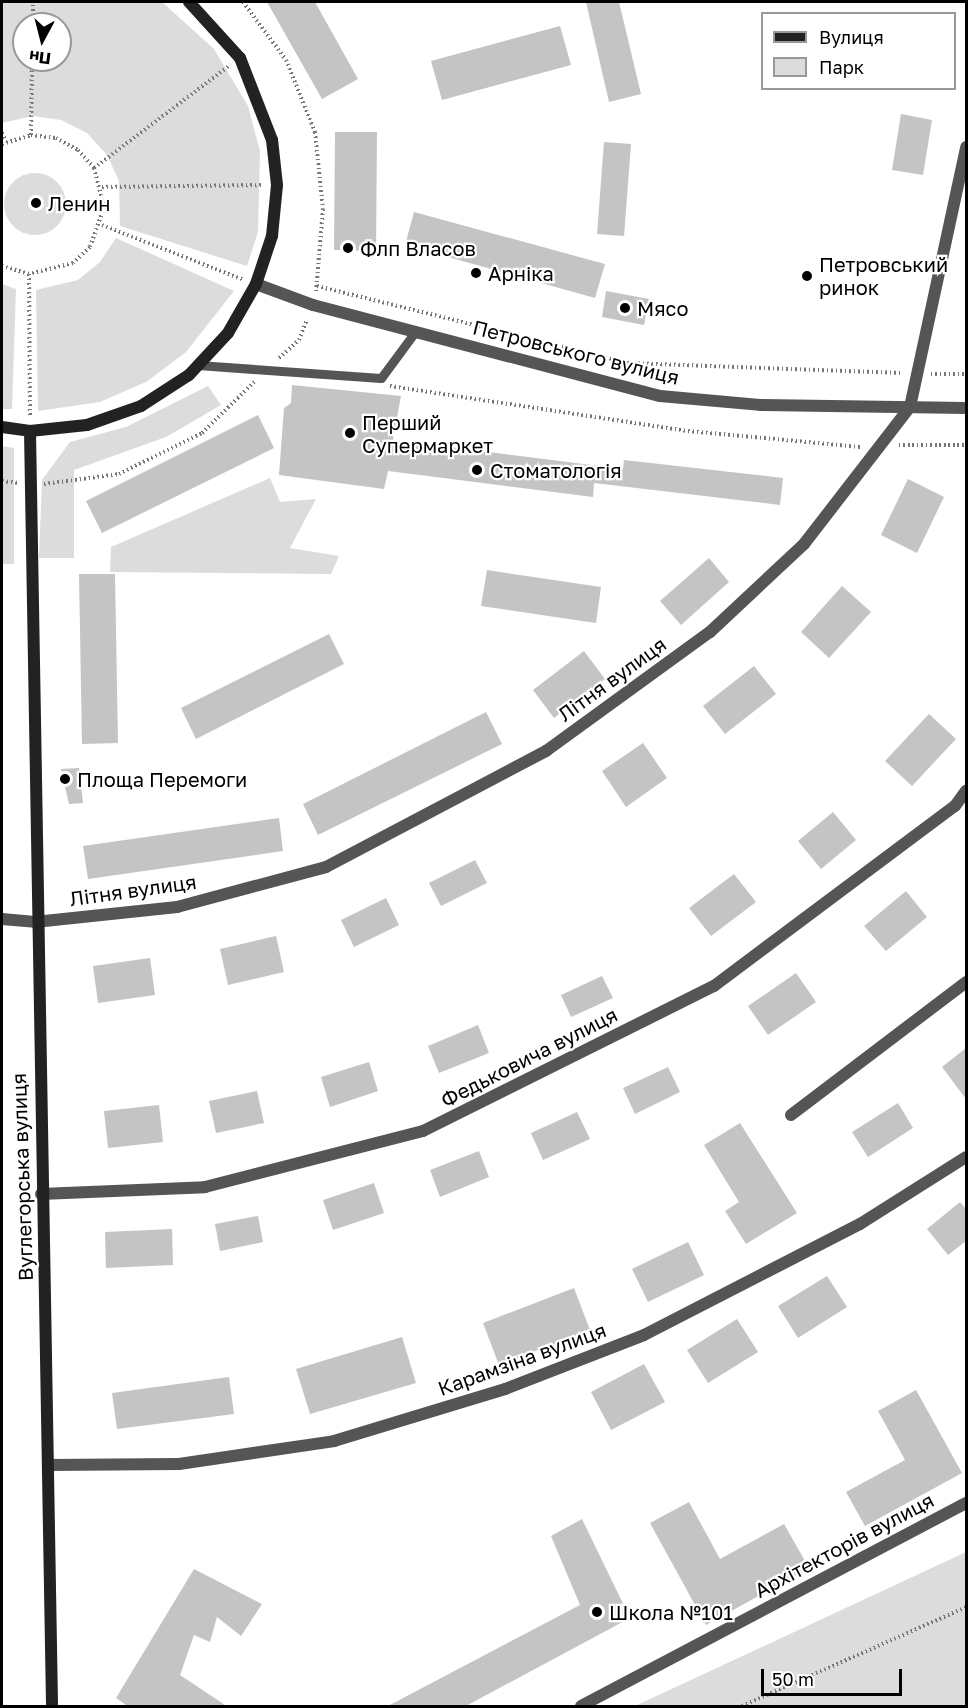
<!DOCTYPE html>
<html>
<head>
<meta charset="utf-8">
<style>
	body { margin:0 }
	#map { position:relative; width:968px; height:1708px; overflow:hidden; background:#fff; font-family:"Golos Text",sans-serif }
	div>[style] { position:absolute }
	[style*='--x'] { left:calc(var(--x)*1px); top:calc(var(--y)*1px); width:calc(var(--w)*1px); rotate:calc(var(--a)*1deg) }
	.green>* { inset:0; background:#dcdcdc }
	.round { border-radius:50% }
	.building>* { inset:0; background:#c4c4c4 }
	.path>* { height:4px; margin-top:-2px; transform-origin:0; background:repeating-linear-gradient(90deg,#777 0 1.5px,transparent 0 4.5px) }
	.service>* { height:9px; margin:-4.5px; padding:0 4.5px; transform-origin:4.5px; border-radius:4.5px; background:#555 }
	.minor>* { height:12px; margin:-6px; padding:0 6px; transform-origin:6px; border-radius:6px; background:#555 }
	.tertiary>* { height:12px; margin:-6px; padding:0 6px; transform-origin:6px; border-radius:6px; background:#555 }
	.secondary>* { height:12px; margin:-6px; padding:0 6px; transform-origin:6px; border-radius:6px; background:#222 }
	.dots>* { width:16px; height:16px; translate:-50% -50%; box-sizing:border-box; border:3px solid #fff; border-radius:50% }
	span { translate:-50% -50%; white-space:nowrap; text-align:center; line-height:1.15; -webkit-text-stroke:4.5px #fff; paint-order:stroke }
	.poi-label { font-size:20px; color:#000 }
	.left { translate:0 -50%; text-align:left }
	.street-label { font-size:20px; color:#000 }
	.frame { position:absolute; inset:0; border:3px solid #000; pointer-events:none }
	.legend { position:absolute; left:761px; top:12px; width:195px; height:78px; box-sizing:border-box; background:#fff; border:2px solid #999; margin:0; padding:8px 10px; list-style:none; font-size:18px; color:#000 }
	.legend li { display:flex; align-items:center; gap:12px; height:30px }
	.legend b { width:30px; border:2px solid #999 }
	.north { position:absolute; left:12px; top:12px; width:60px; height:60px; box-sizing:border-box; background:#fff; border:2px solid #999; border-radius:50%; rotate:187deg; font-size:16px; font-weight:700; line-height:24px; text-align:center; color:#000 }
	.north::after { content:''; display:block; margin:auto; width:21px; height:27px; background:#000; clip-path:polygon(50% 0,100% 100%,50% 72%,0 100%) }
	.scale { position:absolute; left:761px; top:1669px; width:141px; height:27px; box-sizing:border-box; border:3px solid #000; border-top:0; padding-left:8px; font-size:18px; line-height:21px; white-space:nowrap; color:#000; -webkit-text-stroke:4px #fff; paint-order:stroke }
</style>
</head>
<body>
<div id="map">
	<div class="green">
		<i style="clip-path:polygon(evenodd,2px 2px,162px 2px,214px 49px,248px 106px,260px 151px,258px 232px,247px 266px,120px 226px,119px 181px,107px 155px,87px 133px,61px 120px,33px 116px,2px 123px,2px 2px,24px 24px,60px 24px,60px 60px,24px 60px,24px 24px)"></i>
		<i class="round" style="left:4px;top:173px;width:62px;height:62px"></i>
		<i style="clip-path:polygon(116px 238px,234px 291px,186px 352px,146px 382px,100px 402px,38px 411px,36px 290px,78px 280px,100px 262px)"></i>
		<i style="clip-path:polygon(2px 284px,16px 289px,12px 409px,2px 409px)"></i>
		<i style="clip-path:polygon(208px 386px,221px 405px,166px 437px,74px 470px,74px 558px,39px 558px,42px 480px,70px 442px,126px 427px)"></i>
		<i style="clip-path:polygon(2px 446px,14px 448px,14px 564px,2px 564px)"></i>
		<i style="clip-path:polygon(270px 478px,280px 502px,316px 499px,290px 548px,339px 556px,331px 574px,110px 572px,111px 547px)"></i>
		<i style="clip-path:polygon(966px 1552px,966px 1706px,635px 1706px)"></i>
	</div>
	<div class="building">
		<i style="clip-path:polygon(267px 2px,315px 2px,358px 79px,322px 99px)"></i>
		<i style="clip-path:polygon(586px 2px,619px 2px,641px 94px,609px 102px)"></i>
		<i style="clip-path:polygon(560px 26px,571px 65px,442px 100px,431px 61px)"></i>
		<i style="clip-path:polygon(901px 114px,932px 120px,923px 175px,892px 170px)"></i>
		<i style="clip-path:polygon(335px 132px,377px 132px,376px 251px,334px 250px)"></i>
		<i style="clip-path:polygon(604px 142px,631px 144px,624px 236px,597px 234px)"></i>
		<i style="clip-path:polygon(414px 212px,605px 264px,595px 298px,405px 245px)"></i>
		<i style="clip-path:polygon(606px 291px,649px 299px,644px 325px,602px 317px)"></i>
		<i style="clip-path:polygon(292px 385px,401px 396px,393px 440px,623px 469px,624px 460px,783px 478px,780px 505px,594px 483px,593px 497px,388px 471px,384px 489px,279px 475px,284px 408px,291px 403px)"></i>
		<i style="clip-path:polygon(258px 415px,274px 448px,102px 533px,86px 501px)"></i>
		<i style="clip-path:polygon(908px 479px,944px 497px,917px 553px,881px 535px)"></i>
		<i style="clip-path:polygon(709px 558px,729px 582px,681px 625px,660px 601px)"></i>
		<i style="clip-path:polygon(487px 570px,601px 587px,596px 623px,481px 606px)"></i>
		<i style="clip-path:polygon(79px 574px,115px 574px,118px 743px,82px 744px)"></i>
		<i style="clip-path:polygon(842px 586px,871px 612px,829px 658px,801px 632px)"></i>
		<i style="clip-path:polygon(329px 634px,344px 664px,196px 739px,181px 708px)"></i>
		<i style="clip-path:polygon(584px 651px,605px 679px,554px 718px,533px 690px)"></i>
		<i style="clip-path:polygon(754px 666px,776px 694px,725px 734px,703px 706px)"></i>
		<i style="clip-path:polygon(486px 712px,502px 744px,318px 835px,303px 804px)"></i>
		<i style="clip-path:polygon(929px 714px,956px 739px,912px 786px,885px 761px)"></i>
		<i style="clip-path:polygon(643px 743px,667px 778px,626px 807px,602px 771px)"></i>
		<i style="clip-path:polygon(79px 768px,83px 803px,69px 804px,61px 769px)"></i>
		<i style="clip-path:polygon(833px 812px,856px 840px,821px 869px,798px 841px)"></i>
		<i style="clip-path:polygon(279px 818px,283px 851px,88px 879px,83px 846px)"></i>
		<i style="clip-path:polygon(475px 860px,487px 883px,441px 906px,429px 883px)"></i>
		<i style="clip-path:polygon(734px 874px,756px 902px,711px 936px,689px 908px)"></i>
		<i style="clip-path:polygon(906px 891px,927px 917px,886px 951px,864px 926px)"></i>
		<i style="clip-path:polygon(386px 898px,399px 925px,354px 947px,341px 920px)"></i>
		<i style="clip-path:polygon(276px 936px,284px 972px,228px 985px,220px 949px)"></i>
		<i style="clip-path:polygon(150px 958px,155px 995px,98px 1003px,93px 966px)"></i>
		<i style="clip-path:polygon(796px 973px,816px 1002px,768px 1035px,748px 1006px)"></i>
		<i style="clip-path:polygon(602px 976px,613px 998px,571px 1017px,561px 995px)"></i>
		<i style="clip-path:polygon(478px 1025px,489px 1053px,439px 1073px,428px 1046px)"></i>
		<i style="clip-path:polygon(966px 1048px,966px 1099px,942px 1067px)"></i>
		<i style="clip-path:polygon(369px 1062px,378px 1091px,330px 1107px,321px 1077px)"></i>
		<i style="clip-path:polygon(668px 1067px,680px 1092px,635px 1114px,623px 1088px)"></i>
		<i style="clip-path:polygon(257px 1091px,264px 1123px,216px 1133px,209px 1101px)"></i>
		<i style="clip-path:polygon(898px 1103px,913px 1128px,868px 1157px,852px 1132px)"></i>
		<i style="clip-path:polygon(159px 1105px,163px 1142px,108px 1148px,104px 1111px)"></i>
		<i style="clip-path:polygon(577px 1112px,590px 1139px,543px 1160px,531px 1133px)"></i>
		<i style="clip-path:polygon(740px 1123px,797px 1213px,746px 1244px,725px 1211px,739px 1202px,704px 1145px)"></i>
		<i style="clip-path:polygon(479px 1151px,489px 1177px,440px 1197px,430px 1170px)"></i>
		<i style="clip-path:polygon(374px 1183px,384px 1213px,333px 1230px,323px 1200px)"></i>
		<i style="clip-path:polygon(960px 1202px,966px 1209px,966px 1241px,948px 1255px,927px 1229px)"></i>
		<i style="clip-path:polygon(258px 1216px,263px 1242px,220px 1251px,215px 1224px)"></i>
		<i style="clip-path:polygon(172px 1229px,173px 1265px,106px 1268px,105px 1232px)"></i>
		<i style="clip-path:polygon(688px 1242px,704px 1275px,648px 1302px,632px 1269px)"></i>
		<i style="clip-path:polygon(827px 1276px,847px 1307px,798px 1338px,778px 1306px)"></i>
		<i style="clip-path:polygon(574px 1288px,590px 1330px,499px 1365px,483px 1323px)"></i>
		<i style="clip-path:polygon(737px 1319px,758px 1352px,708px 1383px,687px 1350px)"></i>
		<i style="clip-path:polygon(402px 1337px,416px 1383px,310px 1414px,296px 1369px)"></i>
		<i style="clip-path:polygon(644px 1364px,665px 1402px,611px 1430px,591px 1392px)"></i>
		<i style="clip-path:polygon(229px 1377px,234px 1414px,117px 1429px,112px 1393px)"></i>
		<i style="clip-path:polygon(916px 1390px,962px 1473px,865px 1526px,846px 1492px,905px 1460px,878px 1411px)"></i>
		<i style="clip-path:polygon(689px 1502px,720px 1559px,784px 1524px,809px 1568px,706px 1625px,650px 1523px)"></i>
		<i style="clip-path:polygon(582px 1519px,630px 1618px,464px 1707px,386px 1707px,580px 1605px,551px 1536px)"></i>
		<i style="clip-path:polygon(194px 1569px,262px 1604px,241px 1636px,217px 1617px,210px 1642px,194px 1635px,180px 1675px,228px 1707px,129px 1707px,116px 1698px)"></i>
	</div>
	<div class="path">
		<i style="--x:243;--y:2;--w:72;--a:53.4"></i>
		<i style="--x:286;--y:60;--w:78;--a:68.1"></i>
		<i style="--x:315;--y:132;--w:77;--a:84.1"></i>
		<i style="--x:323;--y:209;--w:83;--a:94.8"></i>
		<i style="--x:33;--y:24;--w:22;--a:-90"></i>
		<i style="--x:2;--y:133;--w:9;--a:63"></i>
		<i style="--x:31;--y:135;--w:75;--a:-89.2"></i>
		<i style="--x:2;--y:144;--w:30;--a:-17"></i>
		<i style="--x:31;--y:135;--w:25;--a:7"></i>
		<i style="--x:56;--y:138;--w:25;--a:29"></i>
		<i style="--x:78;--y:150;--w:24;--a:48"></i>
		<i style="--x:94;--y:168;--w:40;--a:75.6"></i>
		<i style="--x:104;--y:207;--w:42;--a:109.3"></i>
		<i style="--x:90;--y:247;--w:23;--a:137"></i>
		<i style="--x:73;--y:263;--w:45;--a:166"></i>
		<i style="--x:29;--y:274;--w:28;--a:-163"></i>
		<i style="--x:94;--y:168;--w:171;--a:-37.1"></i>
		<i style="--x:102;--y:187;--w:161;--a:-0.7"></i>
		<i style="--x:102;--y:225;--w:152;--a:21.2"></i>
		<i style="--x:29;--y:274;--w:143;--a:89.6"></i>
		<i style="--x:317;--y:286;--w:321;--a:13.9"></i>
		<i style="--x:629;--y:363;--w:274;--a:2.1"></i>
		<i style="--x:279;--y:358;--w:27;--a:-42"></i>
		<i style="--x:299;--y:340;--w:22;--a:-69"></i>
		<i style="--x:931;--y:374;--w:35;--a:0"></i>
		<i style="--x:390;--y:386;--w:301;--a:8.6"></i>
		<i style="--x:688;--y:431;--w:175;--a:5.3"></i>
		<i style="--x:899;--y:445;--w:67;--a:0"></i>
		<i style="--x:2;--y:481;--w:17;--a:7"></i>
		<i style="--x:44;--y:484;--w:76;--a:-7.6"></i>
		<i style="--x:119;--y:474;--w:93;--a:-26.3"></i>
		<i style="--x:202;--y:433;--w:73;--a:-44.4"></i>
		<i style="--x:742;--y:1706;--w:245;--a:-23.8"></i>
	</div>
	<div class="service">
		<i style="--x:198;--y:365;--w:183;--a:4.1"></i>
		<i style="--x:381;--y:378;--w:57;--a:-53.5"></i>
	</div>
	<div class="minor">
		<i style="--x:2;--y:919;--w:33;--a:5"></i>
		<i style="--x:35;--y:922;--w:143;--a:-6"></i>
		<i style="--x:177;--y:907;--w:154;--a:-15"></i>
		<i style="--x:326;--y:867;--w:249;--a:-27.8"></i>
		<i style="--x:546;--y:751;--w:203;--a:-36"></i>
		<i style="--x:710;--y:632;--w:129;--a:-43.1"></i>
		<i style="--x:804;--y:544;--w:173;--a:-52.3"></i>
		<i style="--x:910;--y:407;--w:266;--a:-77.8"></i>
		<i style="--x:791;--y:1115;--w:220;--a:-37.2"></i>
		<i style="--x:41;--y:1194;--w:164;--a:-2.4"></i>
		<i style="--x:205;--y:1187;--w:225;--a:-14.4"></i>
		<i style="--x:423;--y:1131;--w:325;--a:-26.5"></i>
		<i style="--x:714;--y:986;--w:301;--a:-36.8"></i>
		<i style="--x:955;--y:806;--w:19;--a:-54"></i>
		<i style="--x:49;--y:1465;--w:130;--a:-0.4"></i>
		<i style="--x:179;--y:1464;--w:157;--a:-8.4"></i>
		<i style="--x:334;--y:1441;--w:179;--a:-16.9"></i>
		<i style="--x:505;--y:1389;--w:149;--a:-21.2"></i>
		<i style="--x:644;--y:1335;--w:243;--a:-27.2"></i>
		<i style="--x:860;--y:1224;--w:125;--a:-32.3"></i>
		<i style="--x:581;--y:1706;--w:435;--a:-27.8"></i>
	</div>
	<div class="tertiary">
		<i style="--x:256;--y:284;--w:61;--a:20.2"></i>
		<i style="--x:313;--y:305;--w:359;--a:14.7"></i>
		<i style="--x:660;--y:396;--w:100;--a:5.1"></i>
		<i style="--x:760;--y:405;--w:206;--a:0.8"></i>
	</div>
	<div class="secondary">
		<i style="--x:2;--y:427;--w:28;--a:8"></i>
		<i style="--x:30;--y:431;--w:57;--a:-6"></i>
		<i style="--x:87;--y:425;--w:57;--a:-19.4"></i>
		<i style="--x:141;--y:406;--w:57;--a:-32.9"></i>
		<i style="--x:189;--y:375;--w:57;--a:-47.1"></i>
		<i style="--x:228;--y:333;--w:56;--a:-60.3"></i>
		<i style="--x:256;--y:284;--w:51;--a:-71.6"></i>
		<i style="--x:272;--y:236;--w:51;--a:-84.4"></i>
		<i style="--x:277;--y:185;--w:45;--a:-96.3"></i>
		<i style="--x:272;--y:140;--w:88;--a:-111.3"></i>
		<i style="--x:240;--y:58;--w:76;--a:-132.3"></i>
		<i style="--x:30;--y:431;--w:1275;--a:89.01"></i>
	</div>
	<div class="dots">
		<i style="left:36px;top:203px;background:#000"></i>
		<i style="left:348px;top:248px;background:#000"></i>
		<i style="left:476px;top:273px;background:#000"></i>
		<i style="left:807px;top:276px;background:#000"></i>
		<i style="left:625px;top:308px;background:#000"></i>
		<i style="left:350px;top:433px;background:#000"></i>
		<i style="left:477px;top:470px;background:#000"></i>
		<i style="left:65px;top:779px;background:#000"></i>
		<i style="left:597px;top:1612px;background:#000"></i>
	</div>
	<div class="poi-label">
		<span class="left" style="left:48px;top:203px">Ленин</span>
		<span class="left" style="left:360px;top:248px">Флп Власов</span>
		<span class="left" style="left:819px;top:276px">Петровський<br>ринок</span>
		<span class="left" style="left:488px;top:273px">Арніка</span>
		<span class="left" style="left:637px;top:308px">Мясо</span>
		<span class="left" style="left:362px;top:434px">Перший<br>Супермаркет</span>
		<span class="left" style="left:490px;top:470px">Стоматологія</span>
		<span class="left" style="left:77px;top:779px">Площа Перемоги</span>
		<span class="left" style="left:609px;top:1612px">Школа №101</span>
	</div>
	<div class="street-label">
		<span style="left:576px;top:352px;rotate:14deg">Петровського вулиця</span>
		<span style="left:612px;top:679px;rotate:-36deg">Літня вулиця</span>
		<span style="left:133px;top:890px;rotate:-8deg">Літня вулиця</span>
		<span style="left:529px;top:1057px;rotate:-27deg">Федьковича вулиця</span>
		<span style="left:22px;top:1177px;rotate:-92deg">Вуглегорська вулиця</span>
		<span style="left:522px;top:1359px;rotate:-20deg">Карамзіна вулиця</span>
		<span style="left:844px;top:1545px;rotate:-28deg">Архітекторів вулиця</span>
	</div>
	<div class="frame"></div>
	<ul class="legend">
	<li><b style="height:8px;background:#222"></b>Вулиця</li>
	<li><b style="height:16px;background:#dcdcdc"></b>Парк</li>
	</ul>
	<div class="north">Пн</div>
	<div class="scale">50 m</div>
</div>
</body>
</html>
